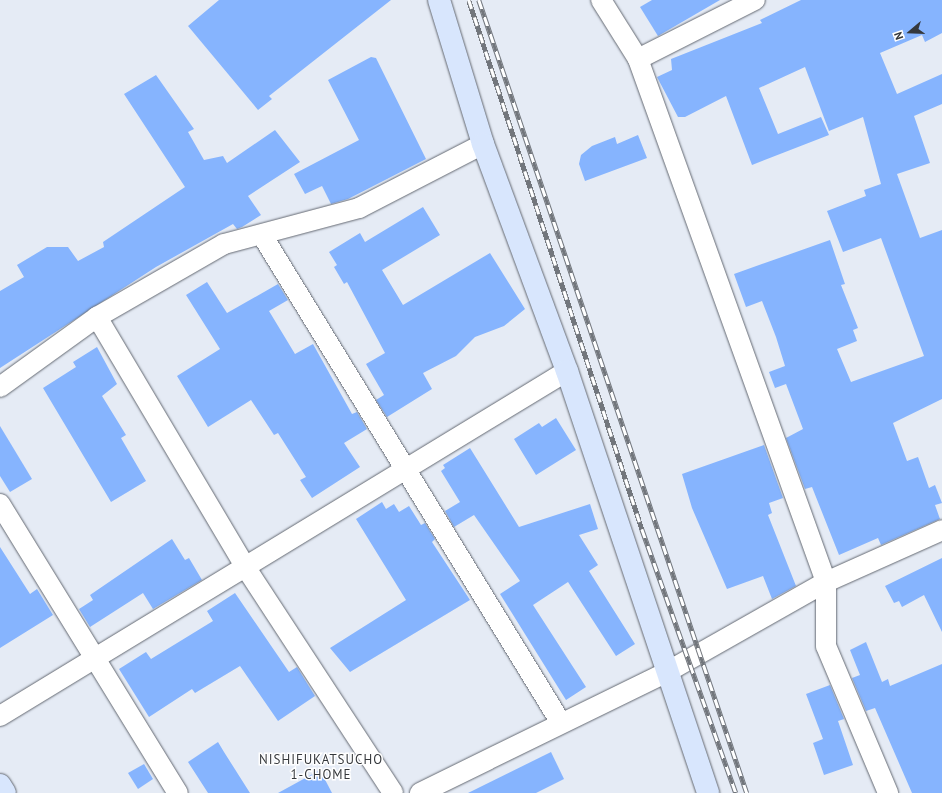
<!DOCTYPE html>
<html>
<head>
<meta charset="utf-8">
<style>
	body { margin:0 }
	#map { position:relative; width:942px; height:793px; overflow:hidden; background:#e5ebf5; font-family:"PT Sans",sans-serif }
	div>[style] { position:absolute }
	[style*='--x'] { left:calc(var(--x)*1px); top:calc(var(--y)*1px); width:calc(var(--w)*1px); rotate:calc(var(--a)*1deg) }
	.building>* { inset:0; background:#86b4fe }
	.roads { filter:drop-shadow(0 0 1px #646972) drop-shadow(0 0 1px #646972) }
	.street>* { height:20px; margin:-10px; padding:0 10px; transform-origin:10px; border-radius:10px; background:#fff }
	.secondary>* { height:22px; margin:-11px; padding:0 11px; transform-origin:11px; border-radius:11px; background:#d8e6fd }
	.rail>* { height:4.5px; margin-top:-2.25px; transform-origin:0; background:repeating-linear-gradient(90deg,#fff 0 9px,#72767c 0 18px); box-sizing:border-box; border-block:1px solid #72767c }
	span { translate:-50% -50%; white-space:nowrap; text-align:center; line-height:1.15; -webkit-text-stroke:3px #fff; paint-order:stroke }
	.neighbourhood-label { font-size:13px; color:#35383c; letter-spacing:1px }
	.north { position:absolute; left:890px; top:12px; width:40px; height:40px; -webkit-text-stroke:3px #fff; paint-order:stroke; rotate:251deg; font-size:11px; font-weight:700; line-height:16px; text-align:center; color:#35383c }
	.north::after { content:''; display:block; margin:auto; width:14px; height:18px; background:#35383c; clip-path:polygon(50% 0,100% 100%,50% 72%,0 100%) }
</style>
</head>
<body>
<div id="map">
	<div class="building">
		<i style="clip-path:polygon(219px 0,391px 0,269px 96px,272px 99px,258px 110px,188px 26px)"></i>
		<i style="clip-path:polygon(652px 0,720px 0,658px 36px,640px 7px)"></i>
		<i style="clip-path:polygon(801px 0,942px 0,942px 33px,925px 42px,922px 35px,880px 53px,897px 94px,942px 74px,942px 104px,914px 116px,930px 163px,897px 174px,920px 238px,942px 230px,942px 399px,893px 423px,907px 461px,918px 457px,929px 488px,935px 485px,942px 503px,935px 505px,940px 519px,881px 545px,878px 538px,839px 555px,812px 487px,805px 489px,786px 438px,803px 429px,786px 384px,775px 388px,769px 372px,785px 366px,776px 337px,762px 301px,746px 307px,734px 274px,830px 240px,845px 284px,841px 285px,858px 328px,853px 330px,857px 341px,837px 349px,851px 382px,924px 356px,881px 238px,843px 252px,827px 211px,866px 196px,864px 190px,881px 184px,863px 117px,829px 131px,805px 67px,759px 88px,778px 134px,821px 117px,829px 135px,752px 165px,726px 96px,685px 117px,678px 117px,657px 77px,672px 70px,671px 59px,762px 23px,760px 20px)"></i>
		<i style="clip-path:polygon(371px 57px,376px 58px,426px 159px,348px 199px,331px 204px,322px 186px,305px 194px,294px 174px,359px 140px,328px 80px)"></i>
		<i style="clip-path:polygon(156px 75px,194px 129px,188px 132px,204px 160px,223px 156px,227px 163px,275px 130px,300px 162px,248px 196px,261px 215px,242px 227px,237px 229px,233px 224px,156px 267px,0 368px,0 291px,24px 277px,17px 265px,47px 247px,68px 247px,78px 261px,104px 247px,103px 242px,185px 187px,124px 94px)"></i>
		<i style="clip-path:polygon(638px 135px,647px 158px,585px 181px,579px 164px,581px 155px,592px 146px,615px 137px,617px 144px)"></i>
		<i style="clip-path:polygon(423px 207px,440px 235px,382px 270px,403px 305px,490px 253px,525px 309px,504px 326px,475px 337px,456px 356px,423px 373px,432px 389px,387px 417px,376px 400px,384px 395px,366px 364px,385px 353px,347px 282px,344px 284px,334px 267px,337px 265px,329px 252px,360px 233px,365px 242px)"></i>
		<i style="clip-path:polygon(207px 282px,227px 313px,278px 284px,288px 300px,269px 311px,295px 354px,313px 344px,352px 414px,357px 412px,367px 429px,344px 443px,360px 467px,312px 498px,300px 480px,306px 477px,278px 433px,274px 435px,251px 400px,208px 427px,177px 376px,220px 349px,186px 295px)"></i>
		<i style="clip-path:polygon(97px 347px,117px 384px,102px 396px,126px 435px,121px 438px,146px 481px,111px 502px,43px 388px,76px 367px,73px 362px)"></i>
		<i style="clip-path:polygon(556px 418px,576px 450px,536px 475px,514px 439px,539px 423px,542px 427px)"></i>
		<i style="clip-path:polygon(0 426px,32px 479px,10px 492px,0 476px)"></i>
		<i style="clip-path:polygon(764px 445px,783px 498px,769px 503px,772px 513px,768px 515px,796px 586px,772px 599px,763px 576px,727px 589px,692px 508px,682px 474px)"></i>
		<i style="clip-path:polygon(470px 448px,519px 527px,590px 504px,598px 529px,579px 535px,598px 565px,589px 571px,635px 644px,616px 656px,568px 582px,533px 605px,586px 687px,566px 700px,500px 594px,520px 581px,474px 515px,454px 527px,445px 511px,460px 502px,441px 471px,445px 468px,443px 465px)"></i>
		<i style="clip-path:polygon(382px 502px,386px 509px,394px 504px,399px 512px,409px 506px,421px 525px,425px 523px,435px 539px,432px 542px,470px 600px,350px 672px,330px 648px,406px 600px,356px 519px)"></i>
		<i style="clip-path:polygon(172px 539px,185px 560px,189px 558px,202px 580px,153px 609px,143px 593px,90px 627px,79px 609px,93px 600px,90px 595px)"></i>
		<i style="clip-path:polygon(0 547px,30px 594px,37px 589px,53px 615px,0 648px)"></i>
		<i style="clip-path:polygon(942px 558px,942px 632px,924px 595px,902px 607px,899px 601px,894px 603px,885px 586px)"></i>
		<i style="clip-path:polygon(235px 593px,289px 672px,297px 667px,315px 696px,278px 721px,240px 666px,195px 693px,192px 689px,149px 717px,119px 669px,146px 652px,151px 659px,213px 621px,207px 611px)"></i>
		<i style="clip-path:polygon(866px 642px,882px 682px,888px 679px,890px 686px,942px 664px,942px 793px,912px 793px,875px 708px,866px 711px,852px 678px,860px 675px,850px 650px)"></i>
		<i style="clip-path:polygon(830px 685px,844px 719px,838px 721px,853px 765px,824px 775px,813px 743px,823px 739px,806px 694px)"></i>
		<i style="clip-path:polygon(218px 742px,224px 752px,250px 793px,208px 793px,188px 762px)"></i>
		<i style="clip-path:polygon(551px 752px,564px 779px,536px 793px,468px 793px)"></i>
		<i style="clip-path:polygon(144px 764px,153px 779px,138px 789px,128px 773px)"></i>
		<i style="clip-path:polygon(320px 770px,332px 793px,278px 793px)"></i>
	</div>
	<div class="roads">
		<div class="street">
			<i style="--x:601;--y:0;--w:70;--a:57.9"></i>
			<i style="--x:638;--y:59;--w:556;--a:70.23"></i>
			<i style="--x:826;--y:582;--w:64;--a:90"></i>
			<i style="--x:826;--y:646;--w:160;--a:67.1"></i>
			<i style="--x:638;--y:59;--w:131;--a:-26.8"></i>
			<i style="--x:262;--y:235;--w:572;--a:58.5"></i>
			<i style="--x:97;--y:317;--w:288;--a:59.3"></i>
			<i style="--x:244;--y:565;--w:272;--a:56.8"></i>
			<i style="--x:0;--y:387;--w:120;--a:-35.8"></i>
			<i style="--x:97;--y:317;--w:146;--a:-29.9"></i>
			<i style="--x:224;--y:244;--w:140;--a:-14.9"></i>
			<i style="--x:359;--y:208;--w:140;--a:-27.3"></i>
			<i style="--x:0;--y:504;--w:339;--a:58.4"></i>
			<i style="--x:0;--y:716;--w:664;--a:-31.32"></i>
			<i style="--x:420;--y:793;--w:273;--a:-26.1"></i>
			<i style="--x:665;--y:673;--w:185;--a:-29.5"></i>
			<i style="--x:826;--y:582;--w:127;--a:-24.1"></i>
		</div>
		<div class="secondary">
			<i style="--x:439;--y:0;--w:151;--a:73"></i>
			<i style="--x:483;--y:144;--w:242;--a:69.7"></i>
			<i style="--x:567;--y:371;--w:445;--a:71.5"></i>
			<i style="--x:0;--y:785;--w:9;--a:58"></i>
		</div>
	</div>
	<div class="rail">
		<i style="--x:469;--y:0;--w:557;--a:71.89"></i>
		<i style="--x:642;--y:529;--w:280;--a:70.4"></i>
		<i style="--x:479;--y:0;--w:837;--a:71.33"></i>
	</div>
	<div class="neighbourhood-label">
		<span style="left:321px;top:768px">NISHIFUKATSUCHO<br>1-CHOME</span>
	</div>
	<div class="north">N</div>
</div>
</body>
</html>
